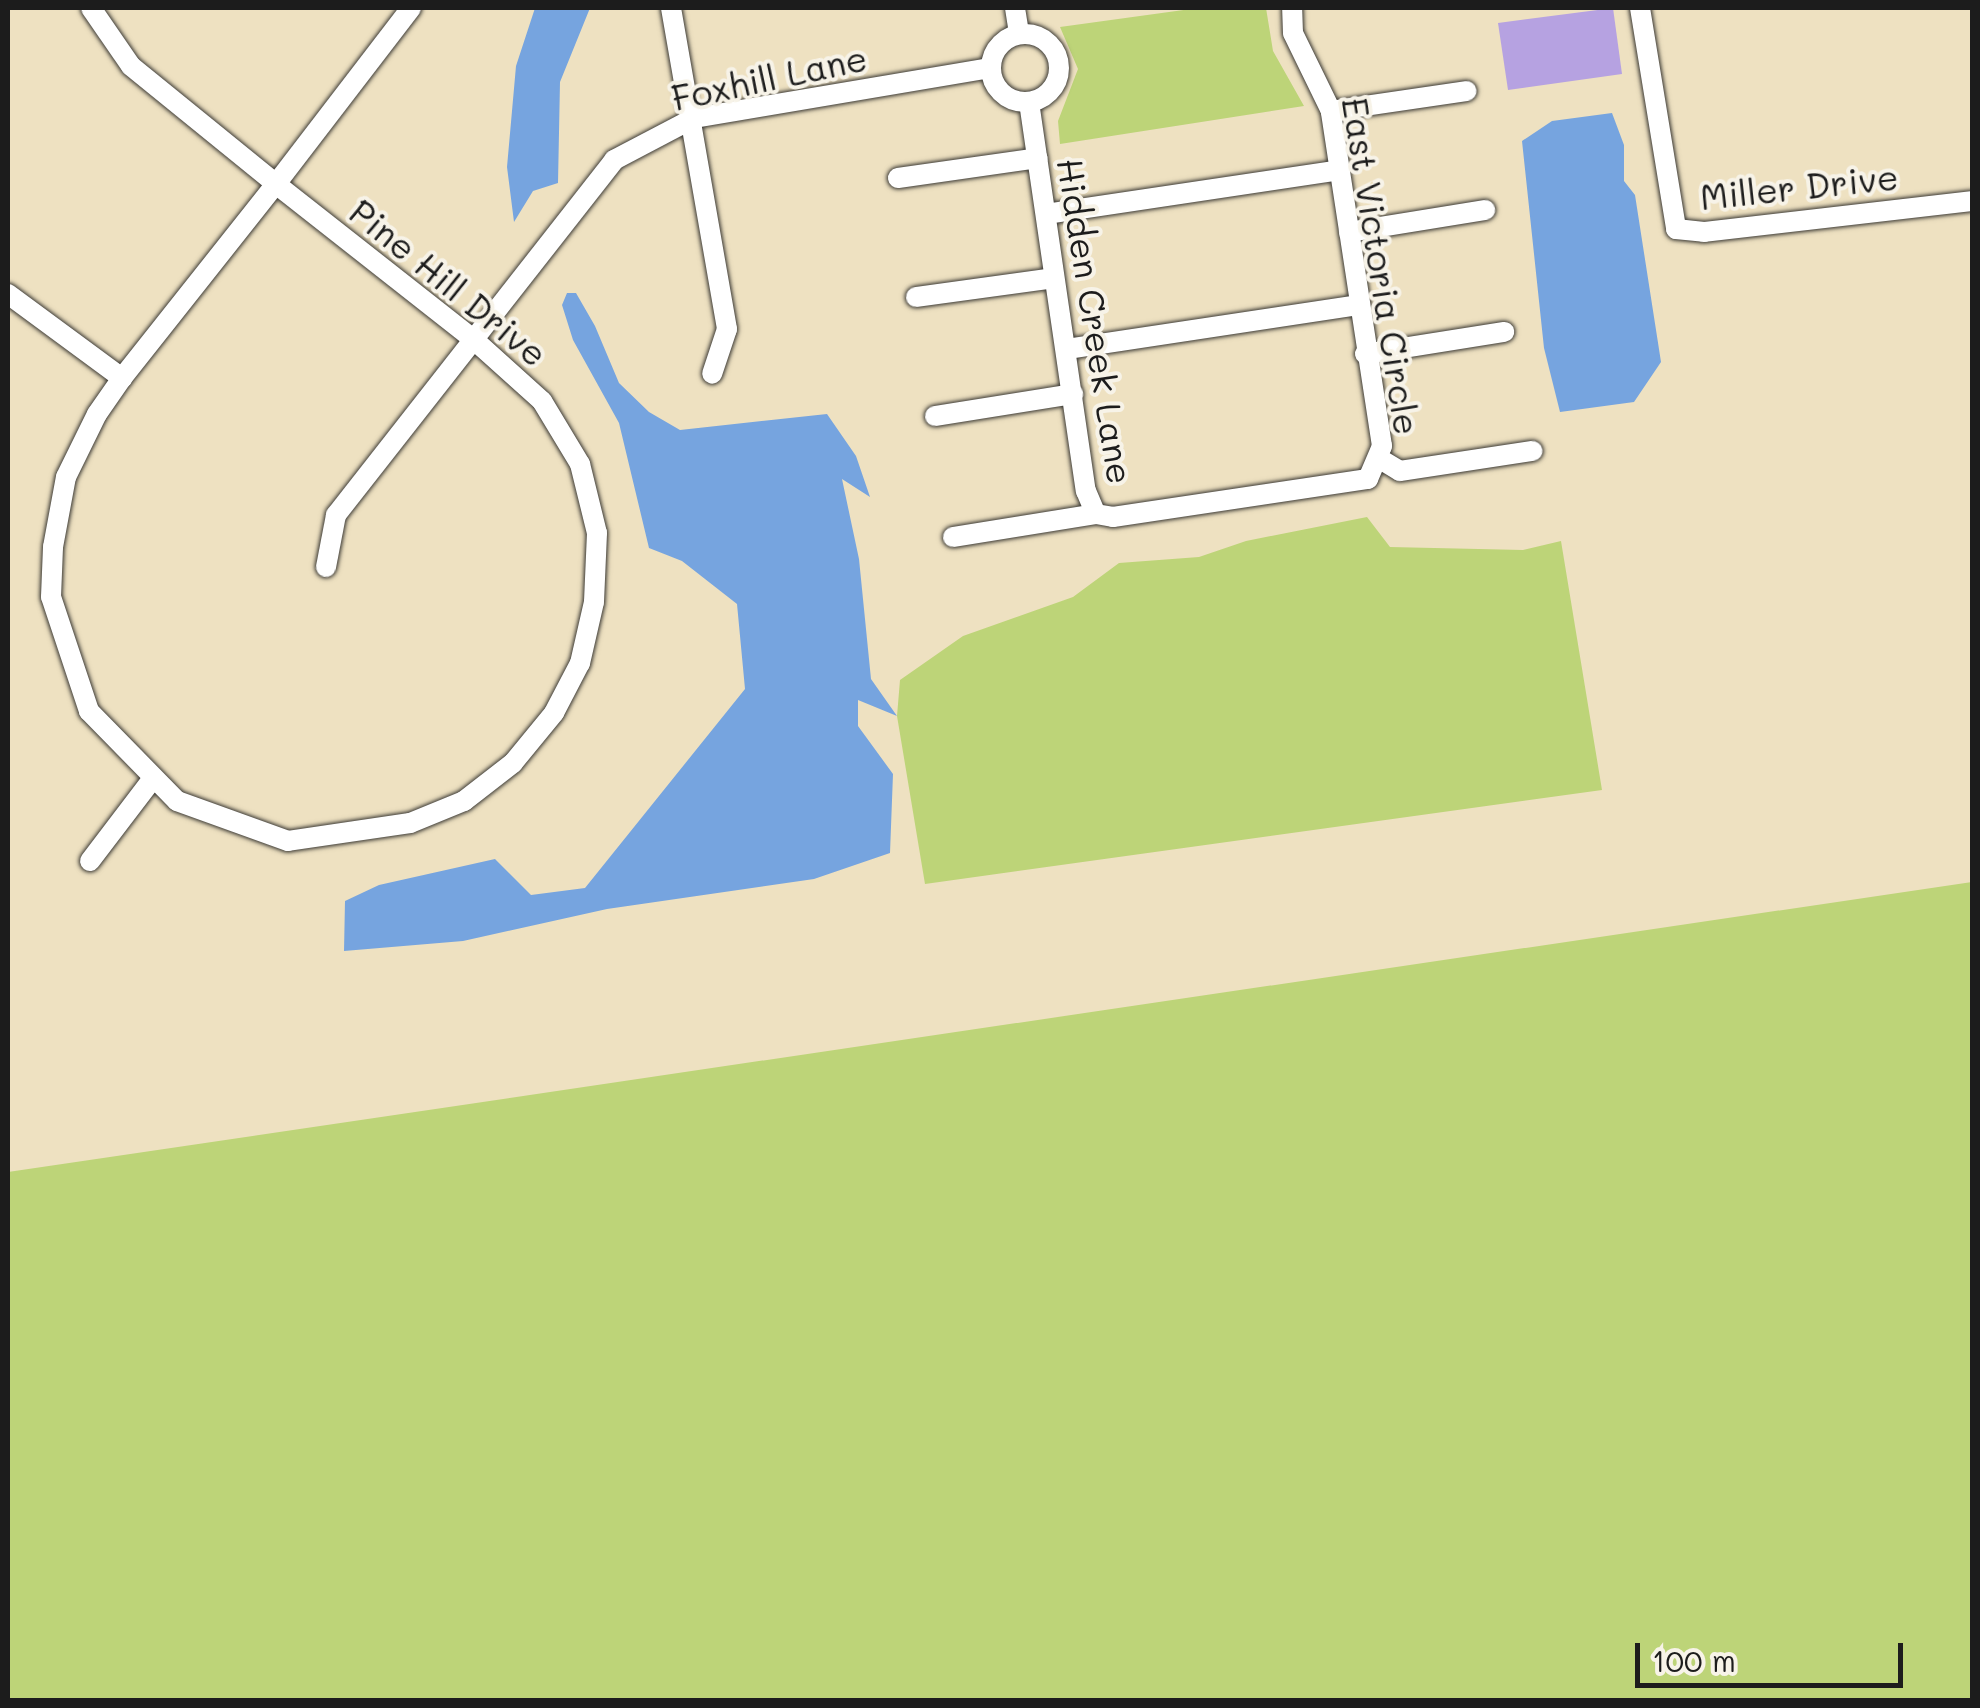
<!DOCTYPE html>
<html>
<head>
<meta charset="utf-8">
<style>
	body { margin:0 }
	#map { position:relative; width:1980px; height:1708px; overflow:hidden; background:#eee1c1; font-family:Mali,sans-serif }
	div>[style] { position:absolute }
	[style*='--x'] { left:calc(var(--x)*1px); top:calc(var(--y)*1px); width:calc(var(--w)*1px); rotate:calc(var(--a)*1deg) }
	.green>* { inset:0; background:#bdd478 }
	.water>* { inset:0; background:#76a4df }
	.building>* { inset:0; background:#b6a2e1 }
	.roads { filter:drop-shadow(0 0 2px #3c3a35) drop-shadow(0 0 2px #3c3a35) }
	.minor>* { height:20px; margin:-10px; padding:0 10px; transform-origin:10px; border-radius:10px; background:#fff }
	.minor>.ring { margin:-10px; padding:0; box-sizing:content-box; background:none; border:20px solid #fff; border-radius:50% }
	span { translate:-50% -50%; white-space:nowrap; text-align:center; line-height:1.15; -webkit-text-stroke:8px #f7f3e8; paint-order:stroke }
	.street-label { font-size:35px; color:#1c1c1c }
	.frame { position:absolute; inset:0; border:10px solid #1c1c1c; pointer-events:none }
	.scale { position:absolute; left:1635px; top:1643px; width:268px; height:45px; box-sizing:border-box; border:5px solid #1c1c1c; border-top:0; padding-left:12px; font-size:30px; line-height:35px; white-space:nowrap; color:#1c1c1c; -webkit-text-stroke:8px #f7f3e8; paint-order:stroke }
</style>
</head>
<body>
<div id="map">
	<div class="green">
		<i style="clip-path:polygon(1198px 8px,1266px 8px,1273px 51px,1304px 106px,1060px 144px,1058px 121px,1078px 69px,1060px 27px)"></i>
		<i style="clip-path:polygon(1367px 517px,1390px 547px,1523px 550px,1561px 541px,1602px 790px,925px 884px,897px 716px,900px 680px,963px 636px,1073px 597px,1119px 563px,1199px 557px,1246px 541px)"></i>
		<i style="clip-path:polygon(1972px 882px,1972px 1700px,8px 1700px,8px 1172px)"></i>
	</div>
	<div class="water">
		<i style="clip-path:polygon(535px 8px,590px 8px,560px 82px,558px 183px,533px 191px,514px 222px,507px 167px,516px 66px)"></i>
		<i style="clip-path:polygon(1612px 113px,1624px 145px,1624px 181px,1635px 195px,1661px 362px,1634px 402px,1560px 412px,1544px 348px,1522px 141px,1552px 121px)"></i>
		<i style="clip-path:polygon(567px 293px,576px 293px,595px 326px,619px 383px,649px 412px,680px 430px,827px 414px,856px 456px,870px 497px,842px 479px,859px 559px,871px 679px,897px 716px,858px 700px,858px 726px,893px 774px,890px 853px,814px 879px,607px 909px,463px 941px,344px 951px,345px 901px,379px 885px,495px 859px,531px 895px,585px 888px,745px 689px,737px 604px,682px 561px,649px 548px,619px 423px,573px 340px,562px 305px)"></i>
	</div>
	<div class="building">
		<i style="clip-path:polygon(1613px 8px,1622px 74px,1508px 90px,1498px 23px)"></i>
	</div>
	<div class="roads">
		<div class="minor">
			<i style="--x:91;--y:8;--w:70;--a:55.4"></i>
			<i style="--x:131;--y:66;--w:187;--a:39.1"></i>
			<i style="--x:276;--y:184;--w:249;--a:38.2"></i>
			<i style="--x:472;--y:338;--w:94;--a:42"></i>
			<i style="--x:542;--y:401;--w:74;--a:58.9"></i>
			<i style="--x:580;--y:464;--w:71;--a:76.2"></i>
			<i style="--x:597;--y:533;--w:69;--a:92.5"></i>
			<i style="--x:594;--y:602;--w:63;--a:102.9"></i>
			<i style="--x:580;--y:663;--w:56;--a:117.5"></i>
			<i style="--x:554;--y:713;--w:65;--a:129.4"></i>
			<i style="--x:513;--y:763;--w:62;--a:142.2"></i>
			<i style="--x:464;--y:801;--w:58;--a:157.8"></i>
			<i style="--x:410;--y:823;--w:123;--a:171.6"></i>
			<i style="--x:288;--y:841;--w:118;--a:-160.2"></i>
			<i style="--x:177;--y:801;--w:126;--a:-134.4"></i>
			<i style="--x:89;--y:711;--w:120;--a:-108.4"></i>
			<i style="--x:51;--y:597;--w:50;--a:-87.7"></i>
			<i style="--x:53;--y:547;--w:71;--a:-79.5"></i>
			<i style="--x:66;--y:477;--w:70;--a:-63.8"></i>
			<i style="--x:97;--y:414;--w:44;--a:-55.2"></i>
			<i style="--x:122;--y:378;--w:248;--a:-51.6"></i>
			<i style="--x:276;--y:184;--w:222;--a:-52.5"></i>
			<i style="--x:671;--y:8;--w:326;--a:80.1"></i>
			<i style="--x:727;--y:329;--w:47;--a:108.4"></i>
			<i style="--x:1015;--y:8;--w:26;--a:81"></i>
			<i style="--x:1640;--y:8;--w:224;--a:80.7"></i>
			<i style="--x:1676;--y:229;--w:28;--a:6"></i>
			<i style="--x:1704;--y:232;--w:270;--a:-6.6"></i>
			<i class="ring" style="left:991px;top:34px;width:48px;height:48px"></i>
			<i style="--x:1029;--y:102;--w:393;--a:81.7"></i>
			<i style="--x:1086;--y:491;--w:25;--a:67"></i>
			<i style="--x:1096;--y:514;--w:17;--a:10"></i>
			<i style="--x:1113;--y:517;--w:258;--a:-8.5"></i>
			<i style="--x:1368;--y:479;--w:36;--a:-67"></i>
			<i style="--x:1382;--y:446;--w:339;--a:-98.7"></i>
			<i style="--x:1331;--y:111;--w:87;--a:-116"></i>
			<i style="--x:1293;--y:33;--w:25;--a:-92"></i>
			<i style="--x:1331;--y:111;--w:137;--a:-8.4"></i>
			<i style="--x:898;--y:178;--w:141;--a:-8.1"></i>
			<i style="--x:1046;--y:214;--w:297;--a:-8.5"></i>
			<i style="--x:1349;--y:232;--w:138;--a:-9.2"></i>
			<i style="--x:8;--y:294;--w:142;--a:36.4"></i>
			<i style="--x:916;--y:297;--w:139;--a:-7.8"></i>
			<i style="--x:1067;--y:349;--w:294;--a:-8.6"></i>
			<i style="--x:1365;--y:354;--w:141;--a:-9"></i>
			<i style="--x:935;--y:416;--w:140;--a:-9.1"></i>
			<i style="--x:1380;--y:459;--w:23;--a:31"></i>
			<i style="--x:1400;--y:471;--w:134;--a:-8.6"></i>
			<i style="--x:953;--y:537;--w:145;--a:-9.1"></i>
			<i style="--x:326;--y:567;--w:53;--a:-79.1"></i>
			<i style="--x:336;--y:515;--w:451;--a:-51.9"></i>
			<i style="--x:614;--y:160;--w:90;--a:-27.7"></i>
			<i style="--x:694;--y:118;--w:300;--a:-9.6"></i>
			<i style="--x:90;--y:861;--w:101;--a:-52.7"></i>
		</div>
	</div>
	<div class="street-label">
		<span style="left:769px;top:77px;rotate:-12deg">Foxhill Lane</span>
		<span style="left:1799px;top:186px;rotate:-6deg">Miller Drive</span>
		<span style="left:1382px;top:266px;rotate:81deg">East Victoria Circle</span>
		<span style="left:449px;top:282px;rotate:39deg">Pine Hill Drive</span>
		<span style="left:1096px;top:321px;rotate:81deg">Hidden Creek Lane</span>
	</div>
	<div class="frame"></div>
	<div class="scale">100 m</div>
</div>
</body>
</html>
